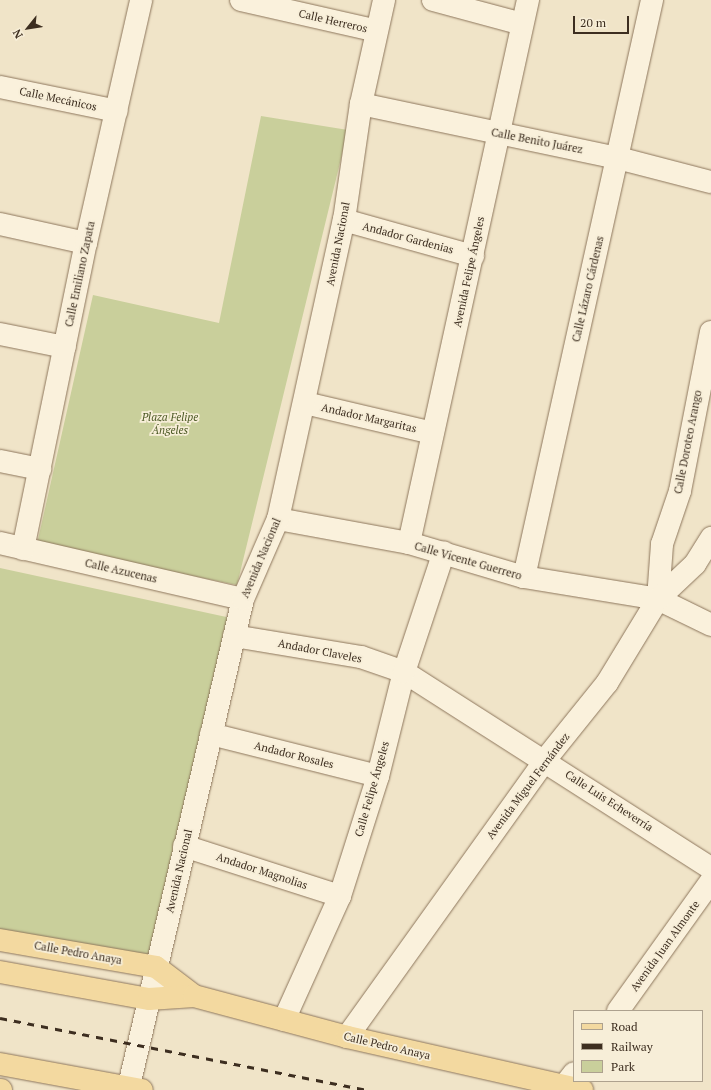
<!DOCTYPE html>
<html>
<head>
<meta charset="utf-8">
<style>
	body { margin:0 }
	#map { position:relative; width:711px; height:1090px; overflow:hidden; background:#f0e4c8; font-family:"PT Serif",serif }
	div>[style] { position:absolute }
	[style*='--x'] { left:calc(var(--x)*1px); top:calc(var(--y)*1px); width:calc(var(--w)*1px); rotate:calc(var(--a)*1deg) }
	.green>* { inset:0; background:#c9cf9b }
	.roads { filter:drop-shadow(0 0 1px #8d765c) drop-shadow(0 0 1px #8d765c) }
	.minor>* { height:22px; margin:-11px; padding:0 11px; transform-origin:11px; border-radius:11px; background:#faf1dc }
	.major>* { height:22px; margin:-11px; padding:0 11px; transform-origin:11px; border-radius:11px; background:#f3d9a0 }
	.rail>* { height:3px; margin-top:-1.5px; transform-origin:0; background:repeating-linear-gradient(90deg,#3d2e20 0 7px,transparent 0 14px) }
	span { translate:-50% -50%; white-space:nowrap; text-align:center; line-height:1.15; -webkit-text-stroke:3.5px #f7eed8; paint-order:stroke }
	.street-label { font-size:11px; color:#3d2e20 }
	.park-label { font-size:11px; color:#4d5a26; font-style:italic }
	.legend { position:absolute; left:573px; top:1010px; width:130px; height:72px; box-sizing:border-box; background:#f7eed8; border:1px solid #ada18e; margin:0; padding:5px 7px; list-style:none; font-size:12px; color:#3d2e20 }
	.legend li { display:flex; align-items:center; gap:8px; height:20px }
	.legend b { width:20px; border:1px solid #ada18e }
	.north { position:absolute; left:8px; top:8px; width:40px; height:40px; -webkit-text-stroke:3px #f7eed8; paint-order:stroke; rotate:240deg; font-size:11px; font-weight:700; line-height:16px; text-align:center; color:#3d2e20 }
	.north::after { content:''; display:block; margin:auto; width:14px; height:18px; background:#3d2e20; clip-path:polygon(50% 0,100% 100%,50% 72%,0 100%) }
	.scale { position:absolute; left:573px; top:16px; width:56px; height:18px; box-sizing:border-box; border:2px solid #3d2e20; border-top:0; padding-left:5px; font-size:12px; line-height:14px; white-space:nowrap; color:#3d2e20; -webkit-text-stroke:3px #f7eed8; paint-order:stroke }
</style>
</head>
<body>
<div id="map">
	<div class="green">
		<i style="clip-path:polygon(261px 116px,348px 130px,237px 585px,37px 544px,93px 295px,219px 323px)"></i>
		<i style="clip-path:polygon(0 568px,231px 618px,148px 956px,0 932px)"></i>
	</div>
	<div class="roads">
		<div class="minor">
			<i style="--x:241;--y:0;--w:139;--a:12.8"></i>
			<i style="--x:433;--y:0;--w:92;--a:15.1"></i>
			<i style="--x:0;--y:87;--w:119;--a:11.6"></i>
			<i style="--x:361;--y:104;--w:263;--a:11.9"></i>
			<i style="--x:618;--y:158;--w:96;--a:14.5"></i>
			<i style="--x:344;--y:220;--w:134;--a:15.6"></i>
			<i style="--x:0;--y:224;--w:88;--a:12.5"></i>
			<i style="--x:0;--y:334;--w:66;--a:11.3"></i>
			<i style="--x:305;--y:403;--w:131;--a:13.2"></i>
			<i style="--x:0;--y:461;--w:41;--a:11.3"></i>
			<i style="--x:278;--y:519;--w:133;--a:10.4"></i>
			<i style="--x:409;--y:543;--w:120;--a:16.5"></i>
			<i style="--x:524;--y:577;--w:136;--a:9.3"></i>
			<i style="--x:658;--y:599;--w:59;--a:26.1"></i>
			<i style="--x:0;--y:543;--w:249;--a:13"></i>
			<i style="--x:409;--y:543;--w:556;--a:-77.64"></i>
			<i style="--x:23;--y:549;--w:312;--a:-78.4"></i>
			<i style="--x:86;--y:243;--w:249;--a:-77.2"></i>
			<i style="--x:524;--y:577;--w:591;--a:-77.49"></i>
			<i style="--x:658;--y:599;--w:55;--a:-85.8"></i>
			<i style="--x:662;--y:544;--w:56;--a:-71.2"></i>
			<i style="--x:680;--y:491;--w:162;--a:-79"></i>
			<i style="--x:234;--y:636;--w:129;--a:9.4"></i>
			<i style="--x:361;--y:657;--w:46;--a:19.2"></i>
			<i style="--x:404;--y:672;--w:364;--a:32.6"></i>
			<i style="--x:211;--y:734;--w:172;--a:14.1"></i>
			<i style="--x:184;--y:846;--w:164;--a:17.8"></i>
			<i style="--x:618;--y:1011;--w:160;--a:-54.4"></i>
			<i style="--x:284;--y:1020;--w:136;--a:-65.7"></i>
			<i style="--x:340;--y:896;--w:126;--a:-72.4"></i>
			<i style="--x:378;--y:776;--w:107;--a:-76"></i>
			<i style="--x:404;--y:672;--w:126;--a:-71.6"></i>
			<i style="--x:347;--y:1037;--w:340;--a:-54.4"></i>
			<i style="--x:545;--y:760;--w:99;--a:-51.2"></i>
			<i style="--x:607;--y:683;--w:98;--a:-58.7"></i>
			<i style="--x:658;--y:599;--w:51;--a:-43.4"></i>
			<i style="--x:695;--y:564;--w:31;--a:-58"></i>
			<i style="--x:564;--y:1086;--w:16;--a:-52"></i>
			<i style="--x:128;--y:1090;--w:504;--a:-76.82"></i>
			<i style="--x:243;--y:599;--w:87;--a:-66.4"></i>
			<i style="--x:278;--y:519;--w:306;--a:-77.6"></i>
			<i style="--x:344;--y:220;--w:117;--a:-81.7"></i>
			<i style="--x:361;--y:104;--w:107;--a:-77.5"></i>
		</div>
		<div class="major">
			<i style="--x:0;--y:940;--w:158;--a:9.8"></i>
			<i style="--x:156;--y:967;--w:48;--a:37.3"></i>
			<i style="--x:0;--y:972;--w:151;--a:10.3"></i>
			<i style="--x:149;--y:999;--w:45;--a:-3.8"></i>
			<i style="--x:194;--y:996;--w:158;--a:15"></i>
			<i style="--x:347;--y:1037;--w:241;--a:12.7"></i>
			<i style="--x:0;--y:1064;--w:144;--a:10.4"></i>
			<i style="--x:0;--y:1090;--w:1;--a:0"></i>
		</div>
	</div>
	<div class="rail">
		<i style="--x:0;--y:1018;--w:373;--a:11.1"></i>
	</div>
	<div class="street-label">
		<span style="left:333px;top:21px;rotate:13deg">Calle Herreros</span>
		<span style="left:58px;top:99px;rotate:12deg">Calle Mecánicos</span>
		<span style="left:537px;top:141px;rotate:11deg">Calle Benito Juárez</span>
		<span style="left:408px;top:238px;rotate:15deg">Andador Gardenias</span>
		<span style="left:338px;top:244px;rotate:-79deg">Avenida Nacional</span>
		<span style="left:469px;top:272px;rotate:-78deg">Avenida Felipe Ángeles</span>
		<span style="left:80px;top:274px;rotate:-78deg">Calle Emiliano Zapata</span>
		<span style="left:588px;top:289px;rotate:-77deg">Calle Lázaro Cárdenas</span>
		<span style="left:369px;top:418px;rotate:13deg">Andador Margaritas</span>
		<span style="left:688px;top:442px;rotate:-79deg">Calle Doroteo Arango</span>
		<span style="left:261px;top:558px;rotate:-67deg">Avenida Nacional</span>
		<span style="left:468px;top:561px;rotate:16deg">Calle Vicente Guerrero</span>
		<span style="left:121px;top:571px;rotate:13deg">Calle Azucenas</span>
		<span style="left:320px;top:651px;rotate:11deg">Andador Claveles</span>
		<span style="left:294px;top:755px;rotate:14deg">Andador Rosales</span>
		<span style="left:528px;top:786px;rotate:-53deg">Avenida Miguel Fernández</span>
		<span style="left:372px;top:789px;rotate:-74deg">Calle Felipe Ángeles</span>
		<span style="left:609px;top:801px;rotate:33deg">Calle Luis Echeverría</span>
		<span style="left:179px;top:871px;rotate:-77deg">Avenida Nacional</span>
		<span style="left:262px;top:871px;rotate:18deg">Andador Magnolias</span>
		<span style="left:665px;top:946px;rotate:-54deg">Avenida Juan Almonte</span>
		<span style="left:78px;top:953px;rotate:10deg">Calle Pedro Anaya</span>
		<span style="left:387px;top:1046px;rotate:13deg">Calle Pedro Anaya</span>
	</div>
	<div class="park-label">
		<span style="left:170px;top:424px">Plaza Felipe<br>Ángeles</span>
	</div>
	<ul class="legend">
	<li><b style="height:5px;background:#f3d9a0"></b>Road</li>
	<li><b style="height:5px;background:#3d2e20"></b>Railway</li>
	<li><b style="height:11px;background:#c9cf9b"></b>Park</li>
	</ul>
	<div class="north">N</div>
	<div class="scale">20 m</div>
</div>
</body>
</html>
